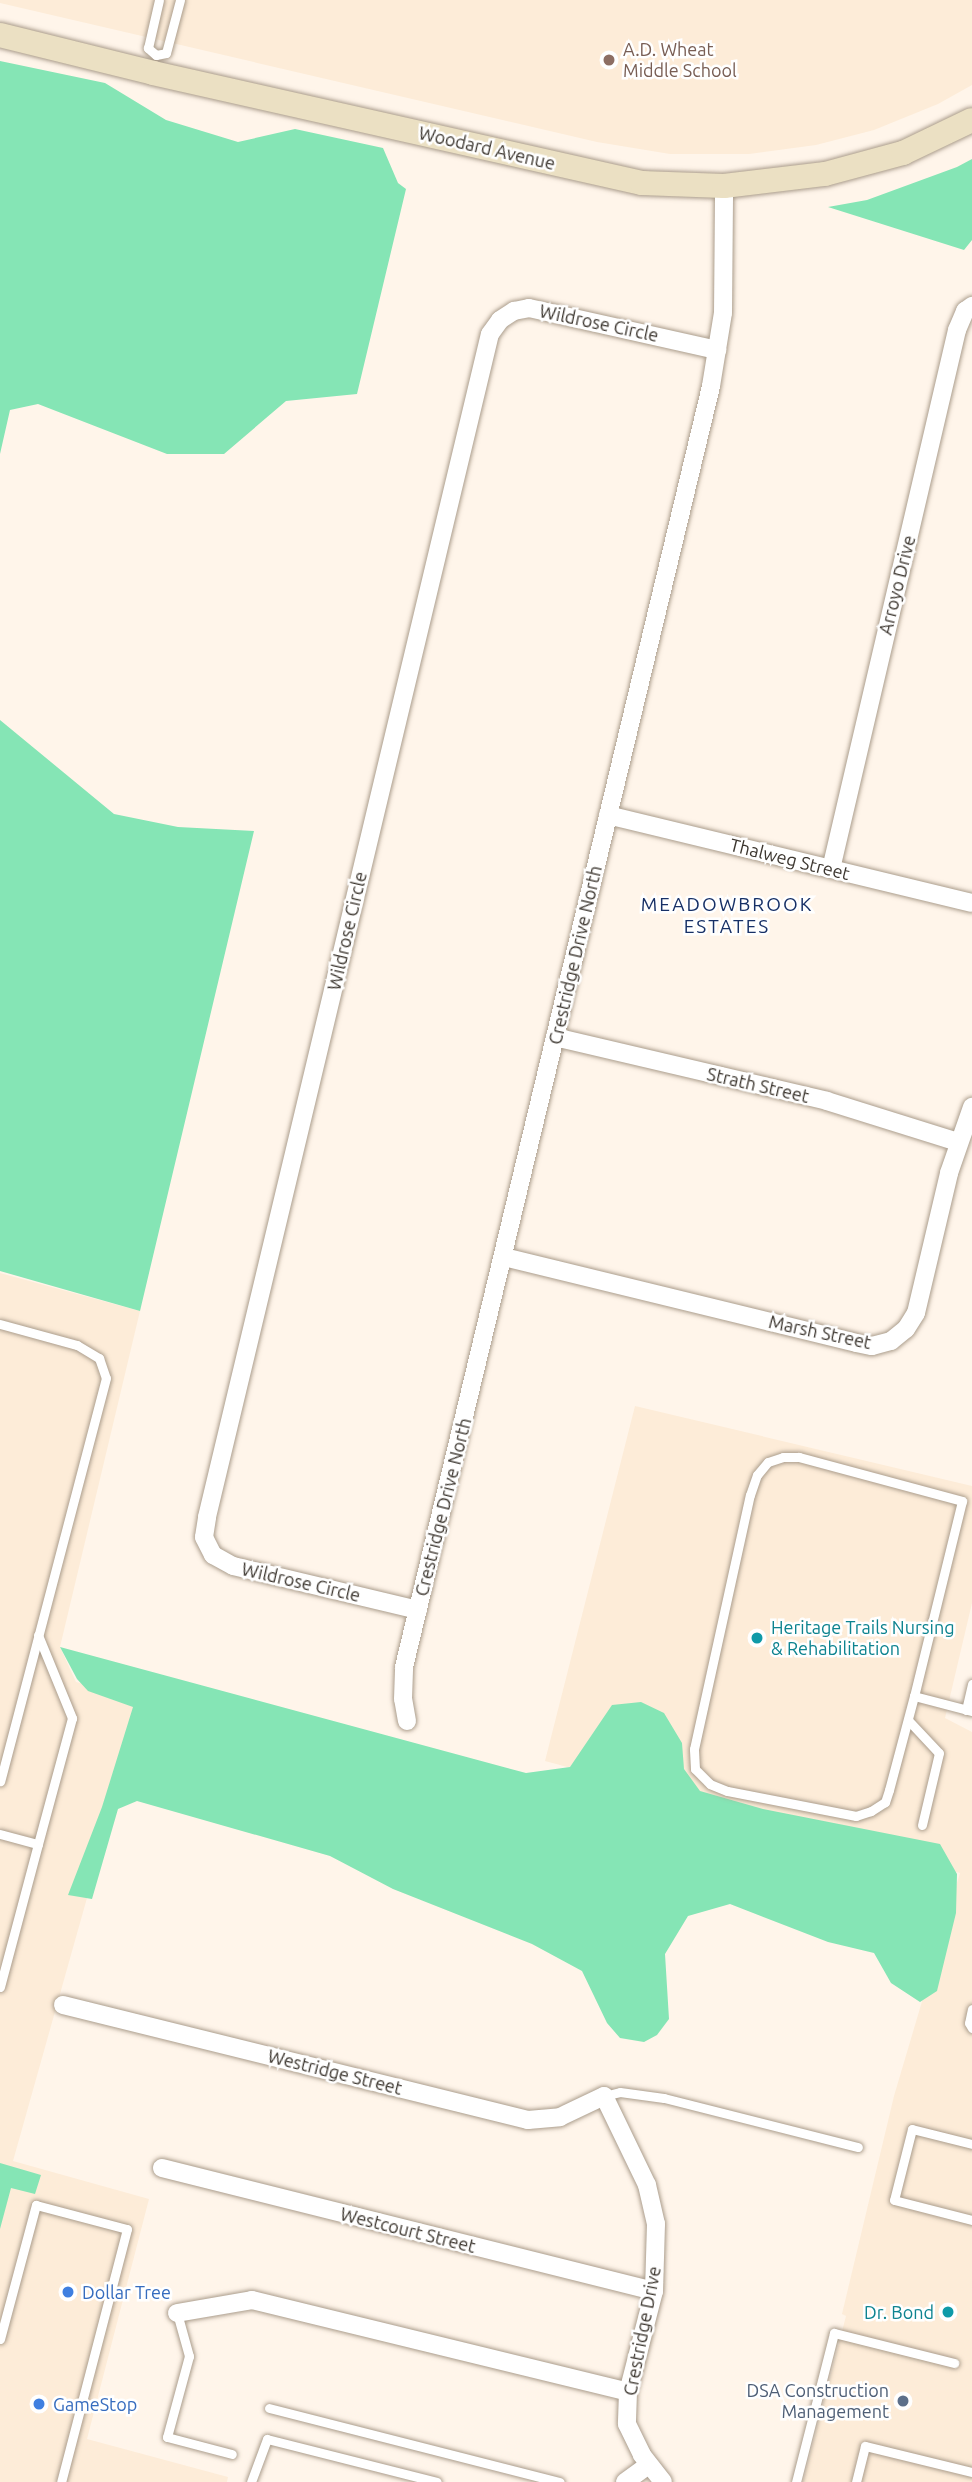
<!DOCTYPE html>
<html>
<head>
<meta charset="utf-8">
<style>
	body { margin:0 }
	#map { position:relative; width:972px; height:2482px; overflow:hidden; background:#fff5ea; font-family:Ubuntu,sans-serif }
	div>[style] { position:absolute }
	[style*='--x'] { left:calc(var(--x)*1px); top:calc(var(--y)*1px); width:calc(var(--w)*1px); rotate:calc(var(--a)*1deg) }
	.built>* { inset:0; background:#fdecd8 }
	.green>* { inset:0; background:#85e5b5 }
	.roads { filter:drop-shadow(0 0 2px #ab9d8c) drop-shadow(0 0 2px #ab9d8c) }
	.lane>* { height:9px; margin:-4.5px; padding:0 4.5px; transform-origin:4.5px; border-radius:4.5px; background:#fff }
	.street>* { height:18px; margin:-9px; padding:0 9px; transform-origin:9px; border-radius:9px; background:#fff }
	.secondary>* { height:24px; margin:-12px; padding:0 12px; transform-origin:12px; border-radius:12px; background:#ebe0c3 }
	.dots>* { width:19px; height:19px; translate:-50% -50%; box-sizing:border-box; border:4px solid #fff; border-radius:50% }
	span { translate:-50% -50%; white-space:nowrap; text-align:center; line-height:1.15; -webkit-text-stroke:5px #fff; paint-order:stroke }
	.education-label { font-size:18px; color:#785e54 }
	.left { translate:0 -50%; text-align:left }
	.street-label { font-size:18px; color:#3c362f }
	.culture-label { font-size:18px; color:#0d838f }
	.right { translate:-100% -50%; text-align:right }
	.shop-label { font-size:18px; color:#366cbe }
	.service-label { font-size:18px; color:#4e5e75 }
	.neighbourhood-label { font-size:19px; color:#173066; letter-spacing:2px }
</style>
</head>
<body>
<div id="map">
	<div class="built">
		<i style="clip-path:polygon(0 0,972px 0,972px 85px,938px 104px,874px 130px,816px 145px,749px 154px,670px 154px,597px 142px,0 3px)"></i>
		<i style="clip-path:polygon(0 1273px,140px 1311px,60px 1647px,76px 1682px,143px 1699px,13px 2161px,149px 2199px,87px 2439px,228px 2477px,227px 2482px,0 2482px)"></i>
		<i style="clip-path:polygon(635px 1406px,972px 1486px,972px 1603px,945px 1718px,972px 1732px,972px 2482px,803px 2482px,846px 2316px,842px 2314px,894px 2096px,960px 1873px,545px 1761px)"></i>
	</div>
	<div class="green">
		<i style="clip-path:polygon(0 61px,105px 83px,166px 120px,238px 142px,295px 129px,383px 148px,398px 183px,406px 189px,357px 394px,286px 401px,224px 454px,167px 454px,38px 404px,10px 410px,0 454px)"></i>
		<i style="clip-path:polygon(972px 159px,972px 240px,964px 250px,828px 207px,867px 200px,957px 167px)"></i>
		<i style="clip-path:polygon(0 720px,114px 814px,178px 827px,254px 831px,140px 1311px,0 1271px)"></i>
		<i style="clip-path:polygon(60px 1647px,526px 1773px,570px 1767px,612px 1705px,641px 1702px,664px 1713px,682px 1743px,684px 1769px,700px 1791px,763px 1809px,940px 1844px,957px 1874px,956px 1913px,937px 1991px,920px 2002px,891px 1983px,874px 1953px,828px 1942px,730px 1904px,688px 1916px,665px 1954px,669px 2019px,657px 2035px,644px 2042px,620px 2038px,607px 2023px,582px 1971px,532px 1944px,393px 1889px,330px 1856px,137px 1801px,118px 1809px,92px 1899px,68px 1895px,102px 1807px,133px 1707px,88px 1691px,77px 1679px)"></i>
		<i style="clip-path:polygon(0 2163px,41px 2175px,35px 2194px,11px 2188px,0 2229px)"></i>
	</div>
	<div class="roads">
		<div class="lane">
			<i style="--x:156;--y:55;--w:10;--a:-11"></i>
			<i style="--x:166;--y:53;--w:55;--a:-75.2"></i>
			<i style="--x:156;--y:55;--w:11;--a:-139"></i>
			<i style="--x:148;--y:48;--w:49;--a:-77.1"></i>
			<i style="--x:0;--y:1324;--w:80;--a:15.3"></i>
			<i style="--x:77;--y:1345;--w:26;--a:31"></i>
			<i style="--x:99;--y:1358;--w:21;--a:71"></i>
			<i style="--x:106;--y:1378;--w:417;--a:104.7"></i>
			<i style="--x:38;--y:1635;--w:90;--a:67.7"></i>
			<i style="--x:72;--y:1718;--w:131;--a:105.1"></i>
			<i style="--x:914;--y:1696;--w:97;--a:104.9"></i>
			<i style="--x:889;--y:1790;--w:13;--a:108"></i>
			<i style="--x:885;--y:1802;--w:17;--a:147"></i>
			<i style="--x:871;--y:1811;--w:16;--a:162"></i>
			<i style="--x:856;--y:1816;--w:131;--a:-169"></i>
			<i style="--x:727;--y:1791;--w:18;--a:-158"></i>
			<i style="--x:710;--y:1784;--w:21;--a:-135"></i>
			<i style="--x:695;--y:1769;--w:20;--a:-93"></i>
			<i style="--x:694;--y:1749;--w:260;--a:-77.6"></i>
			<i style="--x:750;--y:1495;--w:21;--a:-71"></i>
			<i style="--x:757;--y:1475;--w:17;--a:-50"></i>
			<i style="--x:768;--y:1462;--w:16;--a:-18"></i>
			<i style="--x:783;--y:1457;--w:16;--a:0"></i>
			<i style="--x:799;--y:1457;--w:169;--a:15.1"></i>
			<i style="--x:962;--y:1501;--w:201;--a:103.8"></i>
			<i style="--x:914;--y:1696;--w:60;--a:14.5"></i>
			<i style="--x:966;--y:1710;--w:27;--a:-77"></i>
			<i style="--x:908;--y:1720;--w:45;--a:46.8"></i>
			<i style="--x:939;--y:1753;--w:74;--a:103.3"></i>
			<i style="--x:0;--y:1834;--w:39;--a:15"></i>
			<i style="--x:38;--y:1844;--w:148;--a:104.9"></i>
			<i style="--x:972;--y:2009;--w:14;--a:102"></i>
			<i style="--x:969;--y:2023;--w:6;--a:59"></i>
			<i style="--x:604;--y:2096;--w:16;--a:-14"></i>
			<i style="--x:620;--y:2092;--w:44;--a:7.8"></i>
			<i style="--x:664;--y:2098;--w:200;--a:14.2"></i>
			<i style="--x:972;--y:2144;--w:62;--a:-166"></i>
			<i style="--x:912;--y:2129;--w:73;--a:104.2"></i>
			<i style="--x:894;--y:2200;--w:81;--a:14.4"></i>
			<i style="--x:177;--y:2313;--w:45;--a:74.4"></i>
			<i style="--x:189;--y:2356;--w:84;--a:105.2"></i>
			<i style="--x:167;--y:2437;--w:67;--a:14.7"></i>
			<i style="--x:0;--y:2339;--w:139;--a:-75"></i>
			<i style="--x:36;--y:2205;--w:94;--a:14.8"></i>
			<i style="--x:127;--y:2229;--w:261;--a:104.6"></i>
			<i style="--x:269;--y:2408;--w:300;--a:14.3"></i>
			<i style="--x:251;--y:2482;--w:46;--a:-69.6"></i>
			<i style="--x:267;--y:2439;--w:175;--a:14.2"></i>
			<i style="--x:796;--y:2482;--w:154;--a:-75.7"></i>
			<i style="--x:834;--y:2333;--w:124;--a:14"></i>
			<i style="--x:856;--y:2482;--w:37;--a:-76"></i>
			<i style="--x:865;--y:2446;--w:110;--a:13.7"></i>
		</div>
		<div class="street">
			<i style="--x:608;--y:815;--w:374;--a:13.6"></i>
			<i style="--x:831;--y:869;--w:554;--a:-76.84"></i>
			<i style="--x:957;--y:330;--w:21;--a:-67"></i>
			<i style="--x:965;--y:311;--w:9;--a:-36"></i>
			<i style="--x:555;--y:1037;--w:279;--a:13.2"></i>
			<i style="--x:827;--y:1101;--w:137;--a:17.4"></i>
			<i style="--x:504;--y:1257;--w:362;--a:13.7"></i>
			<i style="--x:856;--y:1343;--w:16;--a:11"></i>
			<i style="--x:872;--y:1346;--w:20;--a:-15"></i>
			<i style="--x:891;--y:1341;--w:19;--a:-39"></i>
			<i style="--x:906;--y:1329;--w:19;--a:-58"></i>
			<i style="--x:916;--y:1313;--w:144;--a:-76.7"></i>
			<i style="--x:949;--y:1173;--w:70;--a:-70.8"></i>
			<i style="--x:418;--y:1610;--w:190;--a:-166.6"></i>
			<i style="--x:233;--y:1566;--w:23;--a:-151"></i>
			<i style="--x:213;--y:1555;--w:20;--a:-117"></i>
			<i style="--x:204;--y:1537;--w:20;--a:-81"></i>
			<i style="--x:207;--y:1517;--w:1216;--a:-76.55"></i>
			<i style="--x:490;--y:334;--w:17;--a:-54"></i>
			<i style="--x:500;--y:320;--w:17;--a:-33"></i>
			<i style="--x:514;--y:311;--w:15;--a:-11"></i>
			<i style="--x:529;--y:308;--w:193;--a:12.6"></i>
			<i style="--x:407;--y:1721;--w:22;--a:-100"></i>
			<i style="--x:403;--y:1699;--w:32;--a:-88"></i>
			<i style="--x:404;--y:1667;--w:1317;--a:-76.52"></i>
			<i style="--x:711;--y:386;--w:74;--a:-80.7"></i>
			<i style="--x:723;--y:313;--w:127;--a:-89.5"></i>
			<i style="--x:63;--y:2005;--w:479;--a:13.9"></i>
			<i style="--x:528;--y:2120;--w:32;--a:-5"></i>
			<i style="--x:560;--y:2117;--w:49;--a:-25.5"></i>
			<i style="--x:604;--y:2096;--w:99;--a:64.2"></i>
			<i style="--x:647;--y:2185;--w:40;--a:77"></i>
			<i style="--x:656;--y:2224;--w:67;--a:91.7"></i>
			<i style="--x:654;--y:2291;--w:104;--a:104.4"></i>
			<i style="--x:628;--y:2392;--w:32;--a:92"></i>
			<i style="--x:627;--y:2424;--w:34;--a:64"></i>
			<i style="--x:642;--y:2455;--w:34;--a:52"></i>
			<i style="--x:162;--y:2168;--w:507;--a:14.04"></i>
			<i style="--x:177;--y:2313;--w:76;--a:-9.8"></i>
			<i style="--x:252;--y:2300;--w:387;--a:13.7"></i>
			<i style="--x:625;--y:2482;--w:29;--a:-36"></i>
		</div>
		<div class="secondary">
			<i style="--x:0;--y:35;--w:158;--a:13.9"></i>
			<i style="--x:153;--y:73;--w:501;--a:12.68"></i>
			<i style="--x:642;--y:183;--w:82;--a:2.1"></i>
			<i style="--x:724;--y:186;--w:102;--a:-6.8"></i>
			<i style="--x:825;--y:174;--w:81;--a:-15.1"></i>
			<i style="--x:903;--y:153;--w:76;--a:-25.6"></i>
		</div>
	</div>
	<div class="dots">
		<i style="left:609px;top:60px;background:#8d6e63"></i>
		<i style="left:757px;top:1638px;background:#0f9aa8"></i>
		<i style="left:68px;top:2292px;background:#3f7fe0"></i>
		<i style="left:948px;top:2312px;background:#0f9aa8"></i>
		<i style="left:903px;top:2401px;background:#5c6f8a"></i>
		<i style="left:39px;top:2404px;background:#3f7fe0"></i>
	</div>
	<div class="education-label">
		<span class="left" style="left:623px;top:60px">A.D. Wheat<br>Middle School</span>
	</div>
	<div class="street-label">
		<span style="left:487px;top:148px;rotate:13deg">Woodard Avenue</span>
		<span style="left:599px;top:323px;rotate:12deg">Wildrose Circle</span>
		<span style="left:897px;top:585px;rotate:-76deg">Arroyo Drive</span>
		<span style="left:790px;top:859px;rotate:14deg">Thalweg Street</span>
		<span style="left:347px;top:931px;rotate:-77deg">Wildrose Circle</span>
		<span style="left:575px;top:955px;rotate:-77deg">Crestridge Drive North</span>
		<span style="left:758px;top:1085px;rotate:13deg">Strath Street</span>
		<span style="left:820px;top:1332px;rotate:12deg">Marsh Street</span>
		<span style="left:443px;top:1507px;rotate:-76deg">Crestridge Drive North</span>
		<span style="left:301px;top:1582px;rotate:13deg">Wildrose Circle</span>
		<span style="left:335px;top:2072px;rotate:14deg">Westridge Street</span>
		<span style="left:408px;top:2230px;rotate:14deg">Westcourt Street</span>
		<span style="left:642px;top:2331px;rotate:-79deg">Crestridge Drive</span>
	</div>
	<div class="culture-label">
		<span class="left" style="left:771px;top:1638px">Heritage Trails Nursing<br>&amp; Rehabilitation</span>
		<span class="right" style="left:934px;top:2312px">Dr. Bond</span>
	</div>
	<div class="shop-label">
		<span class="left" style="left:82px;top:2292px">Dollar Tree</span>
		<span class="left" style="left:53px;top:2404px">GameStop</span>
	</div>
	<div class="service-label">
		<span class="right" style="left:889px;top:2401px">DSA Construction<br>Management</span>
	</div>
	<div class="neighbourhood-label">
		<span style="left:727px;top:916px">MEADOWBROOK<br>ESTATES</span>
	</div>
</div>
</body>
</html>
